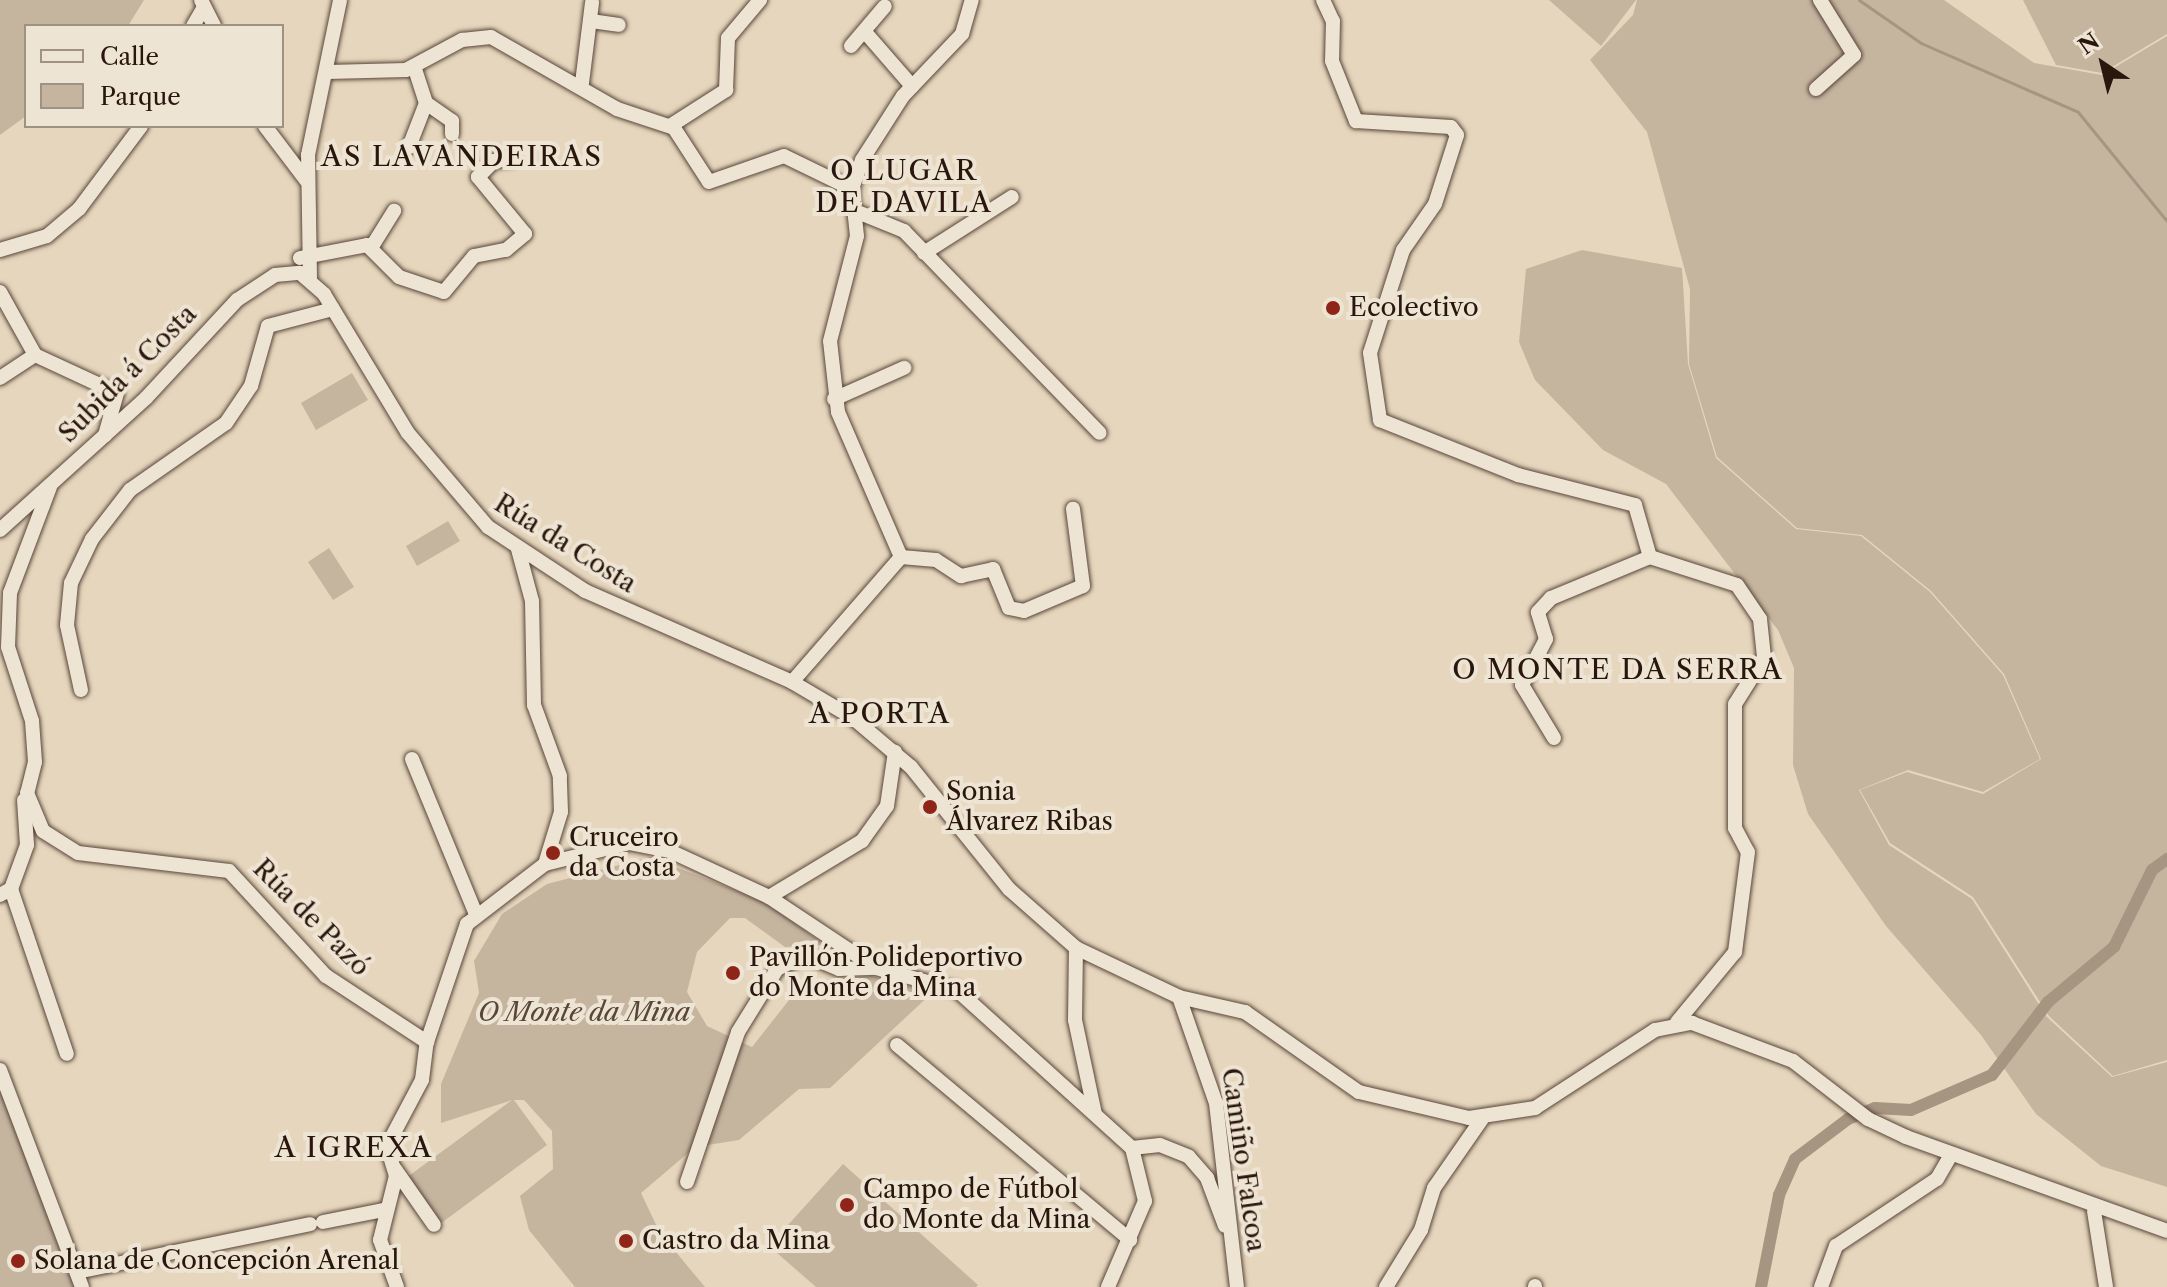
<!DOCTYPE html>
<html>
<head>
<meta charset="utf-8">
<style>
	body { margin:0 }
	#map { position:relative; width:2167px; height:1287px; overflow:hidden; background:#e5d6bd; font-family:"Libre Caslon Text",serif }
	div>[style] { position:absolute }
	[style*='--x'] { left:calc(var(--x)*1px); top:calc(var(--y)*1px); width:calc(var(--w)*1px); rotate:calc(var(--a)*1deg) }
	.green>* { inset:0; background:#c5b59f }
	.stream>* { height:3px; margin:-1.5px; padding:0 1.5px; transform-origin:1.5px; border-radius:1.5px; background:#a59581 }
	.canal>* { height:12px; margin:-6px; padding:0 6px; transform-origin:6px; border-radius:6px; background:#a59581 }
	.roads { filter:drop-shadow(0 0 2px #584639) drop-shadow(0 0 2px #584639) }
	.minor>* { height:14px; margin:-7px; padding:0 7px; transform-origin:7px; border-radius:7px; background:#eee4d4 }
	.dots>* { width:22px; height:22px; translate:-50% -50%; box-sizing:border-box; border:4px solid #eee4d4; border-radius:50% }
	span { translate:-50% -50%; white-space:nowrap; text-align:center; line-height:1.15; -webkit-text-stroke:8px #eee4d4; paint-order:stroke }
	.poi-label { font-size:26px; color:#29160d }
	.left { translate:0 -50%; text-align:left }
	.street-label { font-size:26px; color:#29160d }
	.park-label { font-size:26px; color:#584639; font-style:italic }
	.neighbourhood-label { font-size:28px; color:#29160d; letter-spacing:2px }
	.legend { position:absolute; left:24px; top:24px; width:260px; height:104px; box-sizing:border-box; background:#eee4d4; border:2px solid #9f9284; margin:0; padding:10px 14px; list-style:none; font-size:24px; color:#29160d }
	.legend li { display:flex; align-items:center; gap:16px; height:40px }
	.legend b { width:40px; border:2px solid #9f9284 }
	.north { position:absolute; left:2063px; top:24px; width:80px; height:80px; -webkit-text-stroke:6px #eee4d4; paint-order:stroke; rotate:325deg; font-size:22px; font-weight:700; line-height:32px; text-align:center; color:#29160d }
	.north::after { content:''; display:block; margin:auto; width:28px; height:36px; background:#29160d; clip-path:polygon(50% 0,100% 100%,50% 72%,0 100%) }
</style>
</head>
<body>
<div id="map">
	<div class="green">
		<i style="clip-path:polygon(0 0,144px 0,128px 26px,26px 26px,26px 116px,0 135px)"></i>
		<i style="clip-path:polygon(1549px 0,1636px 0,1601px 46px)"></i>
		<i style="clip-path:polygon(1637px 0,1944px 0,2034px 63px,2102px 75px,2167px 36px,2167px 1060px,2113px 1076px,2049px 1016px,1973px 897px,1890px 843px,1860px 790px,1907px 772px,1983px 794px,2041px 759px,2004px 674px,1931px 591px,1862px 535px,1797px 528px,1717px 457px,1689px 364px,1690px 289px,1647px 132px,1590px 60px,1633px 15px)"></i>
		<i style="clip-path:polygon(2023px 0,2167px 0,2167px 34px,2102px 73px,2056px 65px)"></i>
		<i style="clip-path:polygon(1582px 250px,1682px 268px,1688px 364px,1716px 458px,1796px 529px,1861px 536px,1930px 592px,2003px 675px,2040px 759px,1983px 792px,1908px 770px,1859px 790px,1889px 845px,1972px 899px,2047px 1017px,2112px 1077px,2167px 1062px,2167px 1187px,2101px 1166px,2036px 1114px,1981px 1035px,1886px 926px,1808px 814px,1793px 765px,1794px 668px,1778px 630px,1666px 484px,1603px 450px,1535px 380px,1519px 342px,1526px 269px)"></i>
		<i style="clip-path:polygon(352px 373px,368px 400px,316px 430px,301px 403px)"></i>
		<i style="clip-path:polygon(448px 521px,460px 541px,417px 566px,406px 546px)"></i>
		<i style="clip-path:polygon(329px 548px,354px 587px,333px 600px,308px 562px)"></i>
		<i style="clip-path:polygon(650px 857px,765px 902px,825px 945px,785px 947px,745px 918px,730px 918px,697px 952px,687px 992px,707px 1026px,752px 1047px,804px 981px,871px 976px,933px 992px,830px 1088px,799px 1089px,739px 1140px,695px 1147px,641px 1193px,660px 1233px,705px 1287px,575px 1287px,529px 1230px,520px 1196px,553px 1169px,552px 1131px,524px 1100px,514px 1100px,547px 1145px,440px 1224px,406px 1178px,512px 1100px,441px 1123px,441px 1084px,479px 993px,474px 961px,502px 914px,547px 884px)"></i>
		<i style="clip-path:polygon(0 1082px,78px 1287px,0 1287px)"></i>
		<i style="clip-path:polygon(843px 1164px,978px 1285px,976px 1287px,816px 1287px,769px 1246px)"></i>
	</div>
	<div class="stream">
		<i style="--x:1859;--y:0;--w:75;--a:34.7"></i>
		<i style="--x:1921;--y:43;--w:171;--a:23.7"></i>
		<i style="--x:2078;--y:112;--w:141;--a:50.8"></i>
	</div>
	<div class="canal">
		<i style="--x:1761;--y:1287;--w:94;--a:-78.9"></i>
		<i style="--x:1779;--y:1195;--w:39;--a:-66"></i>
		<i style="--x:1795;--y:1159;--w:66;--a:-37"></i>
		<i style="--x:1848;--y:1119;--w:29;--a:-22"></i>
		<i style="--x:1875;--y:1108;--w:36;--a:3"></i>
		<i style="--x:1911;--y:1110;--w:88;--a:-23.4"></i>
		<i style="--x:1992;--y:1075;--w:92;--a:-52.5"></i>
		<i style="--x:2048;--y:1002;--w:86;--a:-39.8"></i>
		<i style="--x:2114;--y:947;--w:86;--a:-63.7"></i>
		<i style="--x:2152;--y:870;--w:19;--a:-36"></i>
	</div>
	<div class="roads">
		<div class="minor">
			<i style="--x:201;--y:0;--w:29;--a:63"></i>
			<i style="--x:1323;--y:0;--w:23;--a:65"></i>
			<i style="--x:1333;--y:21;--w:40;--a:91.4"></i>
			<i style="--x:1332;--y:61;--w:65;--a:68.2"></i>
			<i style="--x:1356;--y:121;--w:95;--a:3.6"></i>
			<i style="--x:1451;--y:127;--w:10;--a:53"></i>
			<i style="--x:1457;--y:135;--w:72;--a:107.7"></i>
			<i style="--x:1435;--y:204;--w:56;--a:124.8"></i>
			<i style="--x:1403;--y:250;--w:108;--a:107.8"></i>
			<i style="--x:1370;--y:353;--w:68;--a:81.5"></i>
			<i style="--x:1380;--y:420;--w:149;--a:21.7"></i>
			<i style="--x:1518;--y:475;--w:121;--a:14.4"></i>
			<i style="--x:1635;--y:505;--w:54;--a:73.9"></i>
			<i style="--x:1650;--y:557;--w:91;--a:17.8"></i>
			<i style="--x:1737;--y:585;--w:41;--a:55.9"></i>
			<i style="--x:1760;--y:619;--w:39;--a:84"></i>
			<i style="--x:1764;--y:658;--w:54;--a:122.2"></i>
			<i style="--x:1735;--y:704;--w:124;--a:90"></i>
			<i style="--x:1735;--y:828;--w:27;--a:62"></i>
			<i style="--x:1748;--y:852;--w:101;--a:97.4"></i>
			<i style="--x:1735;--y:952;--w:91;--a:129.6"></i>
			<i style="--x:591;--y:21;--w:28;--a:8"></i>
			<i style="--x:193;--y:26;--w:22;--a:-60"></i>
			<i style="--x:865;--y:32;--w:72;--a:49"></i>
			<i style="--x:851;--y:46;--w:52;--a:-49.6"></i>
			<i style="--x:328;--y:72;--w:78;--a:-1.5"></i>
			<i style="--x:406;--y:70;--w:64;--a:-28.2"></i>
			<i style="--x:462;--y:40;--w:29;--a:-6"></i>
			<i style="--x:491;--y:37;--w:145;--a:29.7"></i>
			<i style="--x:617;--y:109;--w:60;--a:18.4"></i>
			<i style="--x:674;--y:128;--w:64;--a:57.1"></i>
			<i style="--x:709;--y:182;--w:79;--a:-19.1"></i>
			<i style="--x:784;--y:156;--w:76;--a:25.9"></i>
			<i style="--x:582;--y:83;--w:81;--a:-82.9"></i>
			<i style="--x:1816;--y:89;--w:51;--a:-41.8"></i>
			<i style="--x:1854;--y:55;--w:65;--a:-121.7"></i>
			<i style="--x:426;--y:103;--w:32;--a:35"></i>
			<i style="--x:452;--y:121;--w:13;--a:90"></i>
			<i style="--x:265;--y:126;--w:68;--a:52.8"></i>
			<i style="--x:670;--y:126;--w:67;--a:-32.7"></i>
			<i style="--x:726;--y:90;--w:52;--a:-87.8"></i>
			<i style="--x:728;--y:38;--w:50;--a:-49.9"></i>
			<i style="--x:409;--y:147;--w:47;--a:-68.9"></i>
			<i style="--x:426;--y:103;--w:38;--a:-108"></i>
			<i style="--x:860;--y:213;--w:48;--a:22.2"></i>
			<i style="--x:904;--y:231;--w:281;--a:45.9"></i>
			<i style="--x:371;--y:248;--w:44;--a:-58.1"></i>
			<i style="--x:0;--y:250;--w:49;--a:-16.6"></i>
			<i style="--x:47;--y:236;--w:42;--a:-40.2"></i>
			<i style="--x:79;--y:209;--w:104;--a:-53.2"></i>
			<i style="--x:924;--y:253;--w:104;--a:-32.5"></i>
			<i style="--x:300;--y:258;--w:68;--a:-11"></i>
			<i style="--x:367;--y:245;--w:45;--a:45"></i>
			<i style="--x:399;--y:277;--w:47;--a:18.4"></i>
			<i style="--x:444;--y:292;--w:47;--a:-50.2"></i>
			<i style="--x:474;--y:256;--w:33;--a:-11"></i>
			<i style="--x:506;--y:250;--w:25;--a:-40"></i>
			<i style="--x:525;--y:234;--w:74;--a:-129.5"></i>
			<i style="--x:478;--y:177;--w:23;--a:-45"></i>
			<i style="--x:494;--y:161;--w:18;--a:-6"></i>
			<i style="--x:310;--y:279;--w:124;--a:-90.9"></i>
			<i style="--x:308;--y:155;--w:158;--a:-78.3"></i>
			<i style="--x:0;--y:292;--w:72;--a:60.9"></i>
			<i style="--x:35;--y:355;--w:90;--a:24.9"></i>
			<i style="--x:117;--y:393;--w:44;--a:105.9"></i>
			<i style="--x:0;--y:378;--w:42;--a:-33.3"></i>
			<i style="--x:834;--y:399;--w:77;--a:-23.9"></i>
			<i style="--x:50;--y:487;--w:113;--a:110.7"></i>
			<i style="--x:10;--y:593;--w:54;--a:92.1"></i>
			<i style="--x:8;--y:647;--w:78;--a:72"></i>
			<i style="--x:32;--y:721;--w:41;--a:85.8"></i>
			<i style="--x:35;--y:762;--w:32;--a:104"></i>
			<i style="--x:27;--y:793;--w:41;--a:67.2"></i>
			<i style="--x:43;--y:831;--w:41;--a:32.2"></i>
			<i style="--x:78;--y:853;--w:152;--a:6.8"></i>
			<i style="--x:229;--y:871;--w:143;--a:47.3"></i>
			<i style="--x:326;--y:976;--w:121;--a:33.2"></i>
			<i style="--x:0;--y:530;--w:197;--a:-42.1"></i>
			<i style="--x:146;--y:398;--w:134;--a:-47.1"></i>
			<i style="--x:237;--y:300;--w:45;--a:-33.3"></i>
			<i style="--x:275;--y:275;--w:25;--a:-5"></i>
			<i style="--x:300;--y:273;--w:32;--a:41"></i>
			<i style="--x:324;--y:294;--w:162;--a:58.9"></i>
			<i style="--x:408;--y:433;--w:123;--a:49.6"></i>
			<i style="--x:488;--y:527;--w:116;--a:33.4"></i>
			<i style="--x:585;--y:591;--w:226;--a:23.7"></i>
			<i style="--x:792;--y:682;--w:71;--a:30.5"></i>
			<i style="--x:853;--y:718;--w:76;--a:40.2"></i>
			<i style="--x:911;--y:767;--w:156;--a:51.2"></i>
			<i style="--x:1009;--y:889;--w:89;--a:41.4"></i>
			<i style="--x:1076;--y:948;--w:114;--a:25.4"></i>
			<i style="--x:1179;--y:997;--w:68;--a:12.8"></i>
			<i style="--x:1245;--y:1012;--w:139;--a:35.1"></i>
			<i style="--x:1359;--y:1092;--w:113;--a:13.3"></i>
			<i style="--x:1469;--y:1118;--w:67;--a:-8.6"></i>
			<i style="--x:1535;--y:1108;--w:143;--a:-33"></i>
			<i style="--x:1655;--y:1030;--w:38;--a:-11"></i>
			<i style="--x:1692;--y:1023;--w:108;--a:20.6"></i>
			<i style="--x:1793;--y:1061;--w:95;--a:37.7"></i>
			<i style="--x:1868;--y:1119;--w:42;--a:25.3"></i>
			<i style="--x:1906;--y:1137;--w:277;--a:19.8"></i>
			<i style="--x:901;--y:557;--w:35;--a:5"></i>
			<i style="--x:936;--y:560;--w:30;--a:33"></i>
			<i style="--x:961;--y:576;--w:33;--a:-12"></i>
			<i style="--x:993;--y:569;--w:42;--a:67.7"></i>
			<i style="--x:1009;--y:608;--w:15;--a:11"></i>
			<i style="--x:1024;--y:611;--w:64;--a:-23"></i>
			<i style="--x:1083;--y:586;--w:78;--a:-97.4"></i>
			<i style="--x:792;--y:682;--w:166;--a:-48.9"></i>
			<i style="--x:901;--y:557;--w:158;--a:-113.5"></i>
			<i style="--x:838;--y:412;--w:71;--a:-96.4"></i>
			<i style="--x:830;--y:341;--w:108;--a:-75.6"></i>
			<i style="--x:857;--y:236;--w:47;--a:-96.1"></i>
			<i style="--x:852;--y:189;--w:31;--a:-71"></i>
			<i style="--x:862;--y:160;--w:76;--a:-57.4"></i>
			<i style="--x:903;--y:96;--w:86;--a:-46.4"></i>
			<i style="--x:962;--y:34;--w:35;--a:-74"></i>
			<i style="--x:81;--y:690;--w:66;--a:-102.2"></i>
			<i style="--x:67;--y:625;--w:42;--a:-84.6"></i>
			<i style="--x:71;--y:583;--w:49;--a:-64.5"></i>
			<i style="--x:92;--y:539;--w:62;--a:-52.2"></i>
			<i style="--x:130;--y:490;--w:117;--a:-34.9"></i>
			<i style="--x:226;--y:423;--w:45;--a:-56"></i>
			<i style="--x:251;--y:386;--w:62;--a:-74.2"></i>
			<i style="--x:268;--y:326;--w:67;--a:-14.7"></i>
			<i style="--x:1554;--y:738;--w:62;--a:-121.1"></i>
			<i style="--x:1522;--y:685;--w:52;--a:-62.4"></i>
			<i style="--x:1546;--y:639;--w:28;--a:-107"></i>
			<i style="--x:1538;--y:612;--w:19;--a:-47"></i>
			<i style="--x:1551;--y:598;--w:107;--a:-22.5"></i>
			<i style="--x:412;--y:759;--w:168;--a:67.6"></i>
			<i style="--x:545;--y:864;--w:87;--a:-14"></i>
			<i style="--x:629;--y:843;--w:42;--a:11"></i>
			<i style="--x:670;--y:851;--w:109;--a:24.9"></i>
			<i style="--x:769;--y:897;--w:128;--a:33.6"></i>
			<i style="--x:876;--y:968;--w:84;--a:15.2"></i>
			<i style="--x:957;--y:990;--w:236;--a:42.1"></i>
			<i style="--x:1132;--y:1148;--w:55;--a:76.2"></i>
			<i style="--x:1145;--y:1201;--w:94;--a:113.3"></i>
			<i style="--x:11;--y:889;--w:174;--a:71.3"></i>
			<i style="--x:0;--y:895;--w:13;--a:-29"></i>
			<i style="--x:11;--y:889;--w:47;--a:-70"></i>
			<i style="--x:27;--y:845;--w:45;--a:-93.8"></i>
			<i style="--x:769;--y:897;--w:109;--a:-31.1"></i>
			<i style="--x:862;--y:841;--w:43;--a:-54.5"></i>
			<i style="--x:887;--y:806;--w:55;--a:-81.6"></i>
			<i style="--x:1076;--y:948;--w:72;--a:90.8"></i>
			<i style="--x:1075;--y:1020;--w:96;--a:78"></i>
			<i style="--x:1179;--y:997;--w:112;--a:70.8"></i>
			<i style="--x:1216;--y:1103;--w:185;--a:83.5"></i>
			<i style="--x:427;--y:1042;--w:125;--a:-71.3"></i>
			<i style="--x:467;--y:924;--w:98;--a:-37.6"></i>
			<i style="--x:545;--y:864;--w:54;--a:-72.9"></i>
			<i style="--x:561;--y:812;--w:36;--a:-92"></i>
			<i style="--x:560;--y:776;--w:76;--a:-110.1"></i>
			<i style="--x:534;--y:705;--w:104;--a:-91.1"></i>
			<i style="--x:532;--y:601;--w:54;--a:-105.1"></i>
			<i style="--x:897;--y:1045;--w:304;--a:39.9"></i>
			<i style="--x:0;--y:1070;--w:232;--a:69.3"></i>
			<i style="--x:1132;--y:1148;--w:28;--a:-6"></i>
			<i style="--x:1160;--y:1145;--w:31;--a:22"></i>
			<i style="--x:1189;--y:1157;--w:28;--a:49"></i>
			<i style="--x:1207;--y:1178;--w:51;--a:69.4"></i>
			<i style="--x:395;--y:1169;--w:68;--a:55.1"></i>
			<i style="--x:687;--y:1182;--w:158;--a:-71.2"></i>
			<i style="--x:738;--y:1032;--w:74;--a:-58.2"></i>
			<i style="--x:777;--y:969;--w:32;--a:-26"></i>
			<i style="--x:806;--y:955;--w:36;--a:23"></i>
			<i style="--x:839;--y:969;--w:37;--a:-2"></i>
			<i style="--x:2094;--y:1211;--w:77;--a:81"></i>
			<i style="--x:323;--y:1222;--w:61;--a:-11.3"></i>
			<i style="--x:77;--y:1272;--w:238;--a:-11.6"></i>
			<i style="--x:1535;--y:1286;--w:1;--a:90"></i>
			<i style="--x:397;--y:1287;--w:50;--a:-109.9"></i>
			<i style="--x:380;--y:1240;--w:66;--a:-76"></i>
			<i style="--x:396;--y:1176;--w:31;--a:-107"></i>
			<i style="--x:387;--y:1146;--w:75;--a:-62.1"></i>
			<i style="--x:422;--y:1080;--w:38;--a:-83"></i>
			<i style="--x:1386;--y:1287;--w:67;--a:-58.4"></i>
			<i style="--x:1421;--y:1230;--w:44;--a:-72.8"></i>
			<i style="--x:1434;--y:1188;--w:84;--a:-55.2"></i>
			<i style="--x:1821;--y:1287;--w:44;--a:-69.9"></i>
			<i style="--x:1836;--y:1246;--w:121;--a:-33.6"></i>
			<i style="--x:1937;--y:1179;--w:28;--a:-60"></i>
		</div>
	</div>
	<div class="dots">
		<i style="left:1333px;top:308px;background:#8f2418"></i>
		<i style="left:930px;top:807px;background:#8f2418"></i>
		<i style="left:553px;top:853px;background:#8f2418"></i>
		<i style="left:733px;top:973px;background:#8f2418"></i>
		<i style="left:847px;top:1205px;background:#8f2418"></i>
		<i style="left:626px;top:1241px;background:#8f2418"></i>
		<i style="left:18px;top:1261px;background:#8f2418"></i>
	</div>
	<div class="poi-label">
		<span class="left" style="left:1349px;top:308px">Ecolectivo</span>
		<span class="left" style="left:946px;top:807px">Sonia<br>Álvarez Ribas</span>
		<span class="left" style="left:569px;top:853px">Cruceiro<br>da Costa</span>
		<span class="left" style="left:749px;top:973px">Pavillón Polideportivo<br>do Monte da Mina</span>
		<span class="left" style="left:863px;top:1205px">Campo de Fútbol<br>do Monte da Mina</span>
		<span class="left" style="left:642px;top:1241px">Castro da Mina</span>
		<span class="left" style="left:34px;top:1261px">Solana de Concepción Arenal</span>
	</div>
	<div class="street-label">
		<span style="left:128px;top:374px;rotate:-45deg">Subida á Costa</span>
		<span style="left:565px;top:544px;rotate:32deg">Rúa da Costa</span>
		<span style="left:311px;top:918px;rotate:45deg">Rúa de Pazó</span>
		<span style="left:1243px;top:1160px;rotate:82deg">Camiño Falcoa</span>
	</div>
	<div class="park-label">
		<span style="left:584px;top:1013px">O Monte da Mina</span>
	</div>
	<div class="neighbourhood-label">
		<span style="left:462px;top:156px">AS LAVANDEIRAS</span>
		<span style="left:904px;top:186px">O LUGAR<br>DE DAVILA</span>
		<span style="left:1618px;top:669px">O MONTE DA SERRA</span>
		<span style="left:880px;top:713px">A PORTA</span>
		<span style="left:354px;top:1147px">A IGREXA</span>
	</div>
	<ul class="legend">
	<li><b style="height:10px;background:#eee4d4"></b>Calle</li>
	<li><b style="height:22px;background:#c5b59f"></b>Parque</li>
	</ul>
	<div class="north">N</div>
</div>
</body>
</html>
